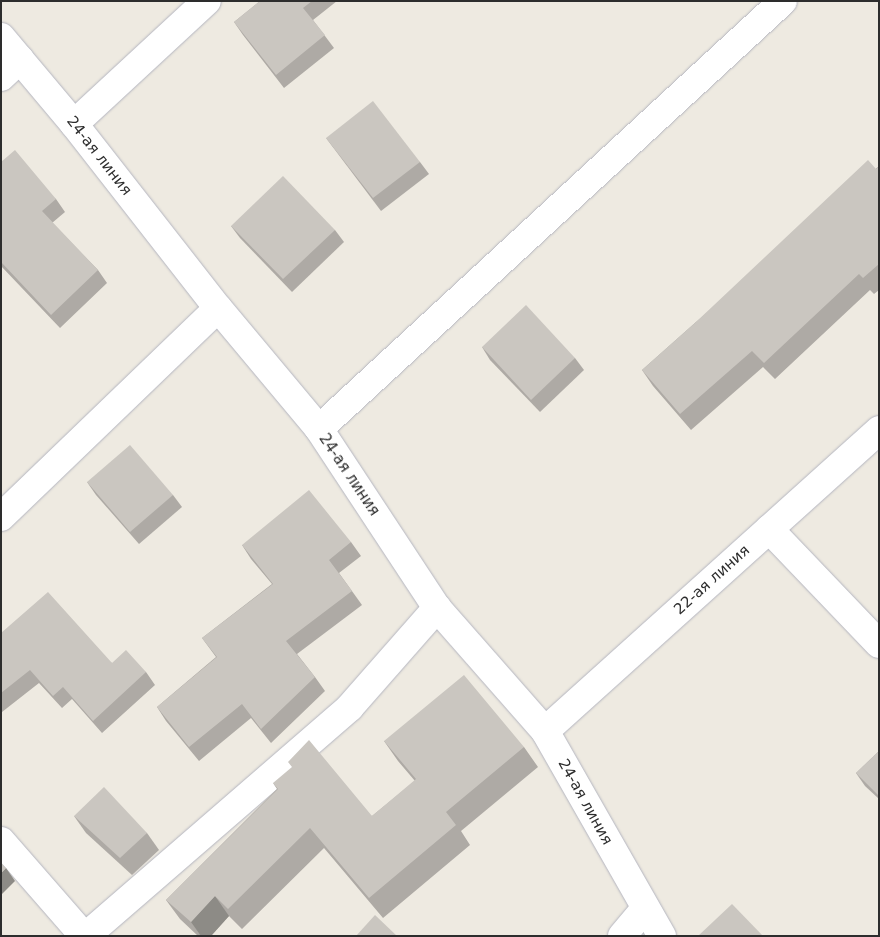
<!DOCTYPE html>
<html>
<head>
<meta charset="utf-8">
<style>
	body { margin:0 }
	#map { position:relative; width:880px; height:937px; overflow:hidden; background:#eeeae1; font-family:"DejaVu Sans",sans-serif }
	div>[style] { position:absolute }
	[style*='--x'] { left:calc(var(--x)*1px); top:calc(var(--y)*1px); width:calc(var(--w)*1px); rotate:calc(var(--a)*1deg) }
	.roads { filter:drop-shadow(0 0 1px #b4b5bf) drop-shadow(0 0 1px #b4b5bf) }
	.street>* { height:28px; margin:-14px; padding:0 14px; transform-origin:14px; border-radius:14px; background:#fff }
	.wall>* { inset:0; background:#aeaaa5 }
	.shaded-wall>* { inset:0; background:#8d8b86 }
	.building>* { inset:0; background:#cac6c0 }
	span { translate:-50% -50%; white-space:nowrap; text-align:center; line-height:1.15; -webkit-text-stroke:4px #fff; paint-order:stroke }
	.street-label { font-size:15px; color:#2d2d2d }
	.frame { position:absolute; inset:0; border:2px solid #2d2d2d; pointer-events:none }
</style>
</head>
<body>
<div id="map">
	<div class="roads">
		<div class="street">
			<i style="--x:1;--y:37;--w:114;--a:50"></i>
			<i style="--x:74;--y:124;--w:234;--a:52"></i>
			<i style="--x:218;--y:308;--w:158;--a:50.1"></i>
			<i style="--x:319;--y:429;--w:214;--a:56.6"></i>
			<i style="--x:437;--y:608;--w:164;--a:48.7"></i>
			<i style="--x:545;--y:731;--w:236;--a:60.3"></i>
			<i style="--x:1;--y:77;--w:26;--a:-43"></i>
			<i style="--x:74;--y:124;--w:181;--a:-42.8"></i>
			<i style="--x:319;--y:429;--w:631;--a:-42.69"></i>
			<i style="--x:1;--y:517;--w:301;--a:-43.9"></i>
			<i style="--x:769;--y:529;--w:159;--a:46.3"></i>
			<i style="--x:545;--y:731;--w:450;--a:-42"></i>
			<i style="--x:1;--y:841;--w:126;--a:48.9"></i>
			<i style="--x:86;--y:936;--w:349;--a:-40.9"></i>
			<i style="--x:350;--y:707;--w:132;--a:-48.7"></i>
			<i style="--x:622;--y:936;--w:35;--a:-50"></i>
		</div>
	</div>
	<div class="wall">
		<i style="clip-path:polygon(260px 1px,337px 1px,313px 20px,334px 48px,284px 88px,243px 35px,234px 22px)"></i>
		<i style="clip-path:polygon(326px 138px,420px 162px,429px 174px,381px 211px)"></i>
		<i style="clip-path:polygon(1px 162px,56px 199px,65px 212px,52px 223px,98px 270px,107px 283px,60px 328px,1px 266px)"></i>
		<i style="clip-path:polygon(879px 166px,879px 290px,874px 294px,870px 290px,775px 379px,763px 367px,691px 430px,653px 386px,642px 370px,696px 322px)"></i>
		<i style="clip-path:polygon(231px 226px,335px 230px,344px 242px,292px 292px,240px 238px)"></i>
		<i style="clip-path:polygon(482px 347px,575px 358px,584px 370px,540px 412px,490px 360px)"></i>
		<i style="clip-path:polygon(87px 482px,173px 495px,182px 507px,139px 544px,96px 495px)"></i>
		<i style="clip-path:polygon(351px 542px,361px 556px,339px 573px,362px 605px,297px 654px,315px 677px,325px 691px,271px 743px,251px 718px,199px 761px,166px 721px,157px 707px,216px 657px,202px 638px,272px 584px,251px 559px,242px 545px)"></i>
		<i style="clip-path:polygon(1px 633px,146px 672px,155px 685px,102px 733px,72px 699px,62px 708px,39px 683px,2px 712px,1px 711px)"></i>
		<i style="clip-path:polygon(384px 741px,524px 747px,538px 767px,461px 831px,470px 845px,383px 918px,324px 848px,242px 929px,229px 916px,211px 936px,198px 936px,180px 919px,166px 900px,277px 789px,273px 783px,372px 816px,415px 781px,398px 761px)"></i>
		<i style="clip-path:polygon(879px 751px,879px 799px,865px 786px,856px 773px)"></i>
		<i style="clip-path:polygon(74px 816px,147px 833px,159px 850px,132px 875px,86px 833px)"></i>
	</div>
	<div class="shaded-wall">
		<i style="clip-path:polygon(6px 868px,15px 881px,1px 895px,1px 873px)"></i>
		<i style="clip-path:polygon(215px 896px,229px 916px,211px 936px,201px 936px,191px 922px)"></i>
	</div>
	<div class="building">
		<i style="clip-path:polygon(260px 1px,312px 1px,303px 8px,325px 35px,276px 75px,234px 22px)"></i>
		<i style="clip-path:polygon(373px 101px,420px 162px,373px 198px,326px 138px)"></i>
		<i style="clip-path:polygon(15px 150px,56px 199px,42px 211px,98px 270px,51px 315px,1px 262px,1px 162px)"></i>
		<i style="clip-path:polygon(868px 160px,876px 169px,879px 166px,879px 264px,863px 278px,859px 274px,764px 363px,752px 351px,680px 414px,642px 370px,696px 322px)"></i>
		<i style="clip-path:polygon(283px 176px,335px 230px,283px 279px,231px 226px)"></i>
		<i style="clip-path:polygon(526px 305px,575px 358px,531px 400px,482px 347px)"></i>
		<i style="clip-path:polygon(130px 445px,173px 495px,130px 532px,87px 482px)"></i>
		<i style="clip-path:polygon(309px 490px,351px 542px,329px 560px,352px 591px,286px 641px,315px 677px,261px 729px,242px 704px,189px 747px,157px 707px,217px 657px,202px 638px,273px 584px,242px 545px)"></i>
		<i style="clip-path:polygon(48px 592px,112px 663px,126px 650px,146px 672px,93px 721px,63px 687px,53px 696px,30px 670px,1px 693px,1px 633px)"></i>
		<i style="clip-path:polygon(464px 675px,524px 747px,446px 812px,456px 825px,369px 898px,310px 828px,228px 909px,215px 896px,191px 922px,166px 900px,278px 789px,273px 783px,292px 767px,288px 762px,309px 740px,372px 816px,416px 779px,384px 741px)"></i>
		<i style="clip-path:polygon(879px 751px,879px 796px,856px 773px)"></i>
		<i style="clip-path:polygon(104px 787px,147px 833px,120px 858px,74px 816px)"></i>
		<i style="clip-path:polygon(1px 863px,6px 868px,1px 873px)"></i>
		<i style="clip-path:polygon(732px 904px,763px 936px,698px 936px)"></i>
		<i style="clip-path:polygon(375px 915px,397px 936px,356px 936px)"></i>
	</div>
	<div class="street-label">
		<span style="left:99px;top:156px;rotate:52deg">24-ая линия</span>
		<span style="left:349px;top:475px;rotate:56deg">24-ая линия</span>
		<span style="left:712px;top:580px;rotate:-42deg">22-ая линия</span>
		<span style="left:585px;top:802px;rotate:61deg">24-ая линия</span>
	</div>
	<div class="frame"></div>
</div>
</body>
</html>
